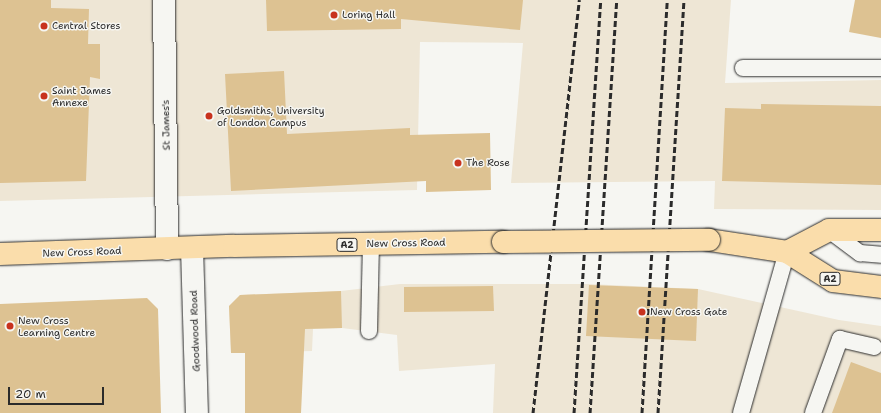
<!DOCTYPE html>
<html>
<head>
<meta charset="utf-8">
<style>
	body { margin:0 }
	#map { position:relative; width:881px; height:413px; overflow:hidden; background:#f6f6f2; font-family:"Shantell Sans",sans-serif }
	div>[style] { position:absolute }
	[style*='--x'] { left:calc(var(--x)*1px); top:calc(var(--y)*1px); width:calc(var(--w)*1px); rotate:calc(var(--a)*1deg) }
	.built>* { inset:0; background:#eee6d5 }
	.building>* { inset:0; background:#ddc292 }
	.roads { filter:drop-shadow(0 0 1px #2b2b2b) drop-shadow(0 0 1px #2b2b2b) }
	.service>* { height:16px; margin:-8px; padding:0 8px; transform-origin:8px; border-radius:8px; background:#f6f6f2 }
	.minor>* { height:22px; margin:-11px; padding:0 11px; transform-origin:11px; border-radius:11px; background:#f6f6f2 }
	.trunk>* { height:22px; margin:-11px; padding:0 11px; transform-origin:11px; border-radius:11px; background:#faddab }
	.rail>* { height:3px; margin-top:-1.5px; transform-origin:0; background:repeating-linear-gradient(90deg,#2b2b2b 0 6px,transparent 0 9px) }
	.bridges { filter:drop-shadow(0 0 1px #2b2b2b) drop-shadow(0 0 1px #2b2b2b) }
	.trunk-bridge>* { height:22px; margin:-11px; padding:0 11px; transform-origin:11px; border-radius:11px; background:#faddab }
	.dots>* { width:11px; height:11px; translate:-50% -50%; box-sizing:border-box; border:2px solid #f6f6f2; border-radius:50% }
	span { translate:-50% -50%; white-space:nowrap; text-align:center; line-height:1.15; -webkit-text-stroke:3px #f6f6f2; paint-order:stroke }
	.shield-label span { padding:1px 3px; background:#f6f6f2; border:1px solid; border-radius:3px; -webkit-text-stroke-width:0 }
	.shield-label { font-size:9px; color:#2b2b2b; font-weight:700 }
	.poi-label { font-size:10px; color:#2b2b2b }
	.left { translate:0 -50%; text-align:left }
	.street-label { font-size:10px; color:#2b2b2b }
	.scale { position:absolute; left:8px; top:387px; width:96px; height:18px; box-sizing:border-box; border:2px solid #2b2b2b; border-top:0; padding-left:5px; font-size:12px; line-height:14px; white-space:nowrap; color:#2b2b2b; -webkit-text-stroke:3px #f6f6f2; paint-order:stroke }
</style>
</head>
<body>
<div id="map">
	<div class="built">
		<i style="clip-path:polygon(0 0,731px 0,725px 83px,881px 80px,881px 210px,714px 209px,715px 181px,511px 183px,523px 43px,420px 42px,417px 190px,0 201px)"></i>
		<i style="clip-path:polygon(400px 284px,589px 284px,698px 289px,839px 320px,881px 326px,881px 413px,493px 413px,495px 364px,399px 371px,397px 335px,342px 328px,313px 329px,312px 351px,231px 353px,229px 306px,240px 295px,341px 291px)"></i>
	</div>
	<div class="building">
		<i style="clip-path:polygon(0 0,51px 0,51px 8px,89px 9px,88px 44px,100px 44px,100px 79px,90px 77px,86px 181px,0 183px)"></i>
		<i style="clip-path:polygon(266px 0,523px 0,520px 30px,401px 19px,401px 29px,267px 31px)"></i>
		<i style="clip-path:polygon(855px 0,881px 0,881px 38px,849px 32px)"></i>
		<i style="clip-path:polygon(284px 71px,287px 134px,410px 128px,410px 135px,490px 133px,491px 190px,426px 192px,426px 181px,231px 191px,225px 74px)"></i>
		<i style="clip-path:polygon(761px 104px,881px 106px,881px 185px,722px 181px,725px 108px,761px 109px)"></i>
		<i style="clip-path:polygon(589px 285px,698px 289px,696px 341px,586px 336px)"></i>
		<i style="clip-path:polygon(493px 286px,494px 311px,404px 312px,404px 287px)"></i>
		<i style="clip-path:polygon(341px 291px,342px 328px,305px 329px,301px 413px,245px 413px,245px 353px,231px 353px,229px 306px,240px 295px)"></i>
		<i style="clip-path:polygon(147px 298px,158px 309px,161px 413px,0 413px,0 304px)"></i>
		<i style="clip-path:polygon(851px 362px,881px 373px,881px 413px,832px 413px)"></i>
	</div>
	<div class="roads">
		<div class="service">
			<i style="--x:743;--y:68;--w:138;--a:0"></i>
			<i style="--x:829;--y:230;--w:39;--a:37"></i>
			<i style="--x:860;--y:253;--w:21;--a:5"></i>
			<i style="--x:369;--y:331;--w:87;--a:-88.7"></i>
			<i style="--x:741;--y:413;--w:167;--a:-74.1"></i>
			<i style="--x:813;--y:413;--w:79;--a:-70"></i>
			<i style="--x:840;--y:339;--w:35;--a:13"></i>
		</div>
		<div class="minor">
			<i style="--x:164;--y:0;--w:249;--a:89.3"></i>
			<i style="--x:192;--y:248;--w:165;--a:88.3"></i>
		</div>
		<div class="trunk">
			<i style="--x:709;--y:240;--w:79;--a:8.7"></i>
			<i style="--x:787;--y:252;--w:54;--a:32.2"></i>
			<i style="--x:833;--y:281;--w:48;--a:7.1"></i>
			<i style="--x:787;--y:252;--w:47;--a:-27.6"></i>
			<i style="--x:829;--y:230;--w:52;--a:0"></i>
			<i style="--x:0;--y:254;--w:234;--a:-2"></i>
			<i style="--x:234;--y:246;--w:269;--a:-0.9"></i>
		</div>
	</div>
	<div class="rail">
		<i style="--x:533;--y:413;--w:416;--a:-83.6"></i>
		<i style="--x:574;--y:413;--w:414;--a:-86.3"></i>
		<i style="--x:590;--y:413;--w:414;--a:-86.3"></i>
		<i style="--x:642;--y:413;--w:414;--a:-86.5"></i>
		<i style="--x:658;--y:413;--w:414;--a:-86.4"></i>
	</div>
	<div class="bridges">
		<div class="trunk-bridge">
			<i style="--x:503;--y:242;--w:206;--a:-0.6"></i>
		</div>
	</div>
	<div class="dots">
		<i style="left:334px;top:15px;background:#c8321e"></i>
		<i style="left:44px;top:26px;background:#c8321e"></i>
		<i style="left:44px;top:96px;background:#c8321e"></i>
		<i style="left:209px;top:116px;background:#c8321e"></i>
		<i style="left:458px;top:163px;background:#c8321e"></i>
		<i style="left:642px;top:312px;background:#c8321e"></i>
		<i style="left:10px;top:326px;background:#c8321e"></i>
	</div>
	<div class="shield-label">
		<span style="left:347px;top:245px">A2</span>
		<span style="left:830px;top:279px">A2</span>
	</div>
	<div class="poi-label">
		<span class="left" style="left:342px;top:15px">Loring Hall</span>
		<span class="left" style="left:52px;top:26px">Central Stores</span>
		<span class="left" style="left:52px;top:96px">Saint James<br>Annexe</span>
		<span class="left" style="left:217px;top:116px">Goldsmiths, University<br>of London Campus</span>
		<span class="left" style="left:466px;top:163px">The Rose</span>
		<span class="left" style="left:650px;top:312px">New Cross Gate</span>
		<span class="left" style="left:18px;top:326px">New Cross<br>Learning Centre</span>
	</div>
	<div class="street-label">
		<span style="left:166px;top:125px;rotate:-91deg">St James's</span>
		<span style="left:406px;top:243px;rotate:-1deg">New Cross Road</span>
		<span style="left:82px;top:252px;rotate:-2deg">New Cross Road</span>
		<span style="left:195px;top:331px;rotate:-92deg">Goodwood Road</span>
	</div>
	<div class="scale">20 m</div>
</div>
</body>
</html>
